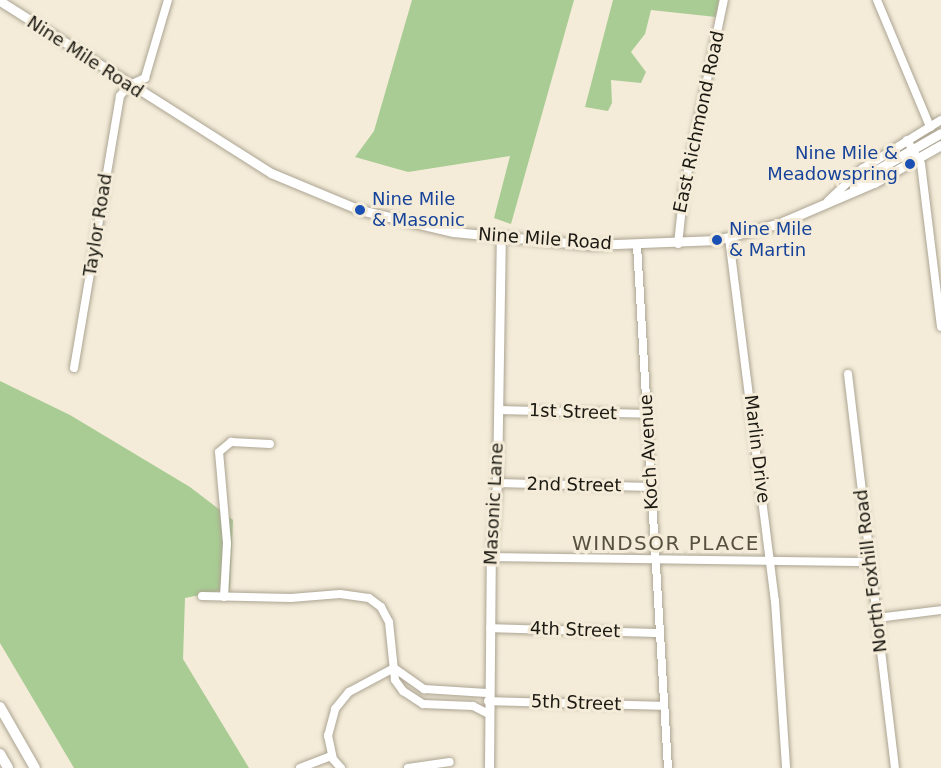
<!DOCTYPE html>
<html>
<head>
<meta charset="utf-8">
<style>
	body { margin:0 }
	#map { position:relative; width:941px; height:768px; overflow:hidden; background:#f4ecd9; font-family:"DejaVu Sans",sans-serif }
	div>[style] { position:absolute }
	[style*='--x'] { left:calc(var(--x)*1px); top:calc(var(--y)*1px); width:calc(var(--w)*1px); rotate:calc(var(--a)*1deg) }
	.green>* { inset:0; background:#a8cc93 }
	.roads { filter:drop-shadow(0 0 2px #aca492) drop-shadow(0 0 2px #aca492) }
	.minor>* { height:8px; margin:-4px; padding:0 4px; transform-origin:4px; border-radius:4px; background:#fff }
	.major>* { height:9px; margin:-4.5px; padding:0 4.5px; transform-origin:4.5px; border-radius:4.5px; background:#fff }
	.highway>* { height:10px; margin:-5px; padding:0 5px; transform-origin:5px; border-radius:5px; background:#fff }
	.dots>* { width:16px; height:16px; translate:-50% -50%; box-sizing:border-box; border:3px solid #f4ecd9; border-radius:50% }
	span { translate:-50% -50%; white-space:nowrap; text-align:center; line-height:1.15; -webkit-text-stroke:6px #f4ecd9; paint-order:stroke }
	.street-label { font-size:18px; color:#1b1912 }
	.transit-label { font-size:18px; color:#164399 }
	.right { translate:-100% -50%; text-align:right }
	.left { translate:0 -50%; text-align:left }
	.neighbourhood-label { font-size:20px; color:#575040; letter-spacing:1.5px }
</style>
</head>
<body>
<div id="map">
	<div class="green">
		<i style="clip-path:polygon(412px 0,574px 0,511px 224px,494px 218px,510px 156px,408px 172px,355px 157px,374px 131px)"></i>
		<i style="clip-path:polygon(613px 0,719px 0,716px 17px,651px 10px,645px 34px,631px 52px,646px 72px,641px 83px,611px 80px,612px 103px,608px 111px,585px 107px)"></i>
		<i style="clip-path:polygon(0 381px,70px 415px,190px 487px,233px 520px,230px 589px,185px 598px,183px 659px,249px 768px,74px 768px,0 643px)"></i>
	</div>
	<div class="roads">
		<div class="minor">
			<i style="--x:877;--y:0;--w:138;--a:67.3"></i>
			<i style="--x:907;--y:140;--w:28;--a:60"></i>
			<i style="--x:921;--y:164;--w:164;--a:83"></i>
			<i style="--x:828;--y:201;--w:47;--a:-43.3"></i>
			<i style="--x:862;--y:169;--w:93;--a:-31.8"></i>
			<i style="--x:729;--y:238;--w:366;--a:82.8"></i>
			<i style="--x:775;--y:601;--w:167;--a:86.2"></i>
			<i style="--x:678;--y:244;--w:55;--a:-83.8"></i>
			<i style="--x:684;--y:189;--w:193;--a:-78.1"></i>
			<i style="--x:637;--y:245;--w:524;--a:86.61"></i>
			<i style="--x:74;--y:368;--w:276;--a:-80.4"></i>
			<i style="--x:120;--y:96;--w:13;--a:-51"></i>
			<i style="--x:128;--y:86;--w:19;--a:-25"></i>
			<i style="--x:145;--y:78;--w:81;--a:-73.6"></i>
			<i style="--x:848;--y:374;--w:397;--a:83.2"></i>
			<i style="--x:499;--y:410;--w:148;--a:1.5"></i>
			<i style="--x:497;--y:483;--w:154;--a:1.5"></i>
			<i style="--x:491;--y:557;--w:379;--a:0.8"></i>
			<i style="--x:202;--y:596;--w:89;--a:1.3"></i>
			<i style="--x:291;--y:598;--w:49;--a:-4.7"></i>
			<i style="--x:340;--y:594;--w:29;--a:8"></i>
			<i style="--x:369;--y:598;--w:15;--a:37"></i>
			<i style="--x:381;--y:607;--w:17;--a:62"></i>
			<i style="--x:389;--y:622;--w:58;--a:84.1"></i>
			<i style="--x:395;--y:680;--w:14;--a:54"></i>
			<i style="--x:403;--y:691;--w:24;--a:33"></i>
			<i style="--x:423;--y:704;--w:50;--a:2.3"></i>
			<i style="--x:473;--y:706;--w:18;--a:27"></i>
			<i style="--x:224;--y:597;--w:54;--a:-86.8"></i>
			<i style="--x:227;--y:543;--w:91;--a:-95"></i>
			<i style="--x:219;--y:452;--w:16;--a:-40"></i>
			<i style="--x:231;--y:442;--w:39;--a:3"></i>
			<i style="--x:877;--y:618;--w:64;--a:-7.1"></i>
			<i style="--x:490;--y:628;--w:170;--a:1.7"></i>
			<i style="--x:394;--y:668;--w:37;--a:35"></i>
			<i style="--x:424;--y:689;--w:63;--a:3.6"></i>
			<i style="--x:488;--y:701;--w:176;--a:1.6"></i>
			<i style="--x:300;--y:768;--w:34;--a:-21"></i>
			<i style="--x:341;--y:768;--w:12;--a:-132"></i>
			<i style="--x:333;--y:759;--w:24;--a:-102"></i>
			<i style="--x:328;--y:736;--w:28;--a:-75"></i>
			<i style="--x:335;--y:709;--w:22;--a:-51"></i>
			<i style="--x:349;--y:692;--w:51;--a:-28.1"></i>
			<i style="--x:408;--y:768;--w:42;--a:-8.1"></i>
		</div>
		<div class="major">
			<i style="--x:0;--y:1;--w:321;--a:32.4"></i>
			<i style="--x:271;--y:173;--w:96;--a:22.6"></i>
			<i style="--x:360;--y:210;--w:96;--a:13.3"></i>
			<i style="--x:453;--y:232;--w:139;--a:5.4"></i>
			<i style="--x:591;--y:245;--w:126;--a:-2.3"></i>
			<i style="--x:717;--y:240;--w:65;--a:-15.1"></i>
			<i style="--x:780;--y:223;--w:102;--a:-23.1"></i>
			<i style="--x:874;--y:183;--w:77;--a:-29.6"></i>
			<i style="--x:854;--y:188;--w:17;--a:-45"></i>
			<i style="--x:866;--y:176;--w:86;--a:-29.8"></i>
			<i style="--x:489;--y:768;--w:211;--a:-89.5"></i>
			<i style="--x:491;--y:557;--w:74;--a:-85.4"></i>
			<i style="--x:497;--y:483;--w:244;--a:-89.1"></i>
		</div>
		<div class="highway">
			<i style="--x:0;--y:707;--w:70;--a:60.2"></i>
			<i style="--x:0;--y:754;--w:16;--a:60"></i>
		</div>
	</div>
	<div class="dots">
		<i style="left:910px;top:164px;background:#1a4fb4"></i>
		<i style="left:360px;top:210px;background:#1a4fb4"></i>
		<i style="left:717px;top:240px;background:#1a4fb4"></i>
	</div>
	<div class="street-label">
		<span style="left:85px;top:57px;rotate:33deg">Nine Mile Road</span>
		<span style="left:699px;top:122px;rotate:-78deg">East Richmond Road</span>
		<span style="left:98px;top:225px;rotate:-81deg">Taylor Road</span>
		<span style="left:545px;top:239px;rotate:4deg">Nine Mile Road</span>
		<span style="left:573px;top:412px;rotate:2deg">1st Street</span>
		<span style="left:757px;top:449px;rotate:83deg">Marlin Drive</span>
		<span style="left:649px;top:452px;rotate:-93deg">Koch Avenue</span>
		<span style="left:574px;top:485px;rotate:1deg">2nd Street</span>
		<span style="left:494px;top:504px;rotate:-87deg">Masonic Lane</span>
		<span style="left:871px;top:571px;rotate:-97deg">North Foxhill Road</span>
		<span style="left:575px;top:630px;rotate:2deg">4th Street</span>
		<span style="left:576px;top:703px;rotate:2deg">5th Street</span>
	</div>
	<div class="transit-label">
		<span class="right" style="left:898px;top:164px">Nine Mile &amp;<br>Meadowspring</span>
		<span class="left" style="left:372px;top:210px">Nine Mile<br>&amp; Masonic</span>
		<span class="left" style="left:729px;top:240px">Nine Mile<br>&amp; Martin</span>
	</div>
	<div class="neighbourhood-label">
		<span style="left:666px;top:543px">WINDSOR PLACE</span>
	</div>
</div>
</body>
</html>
